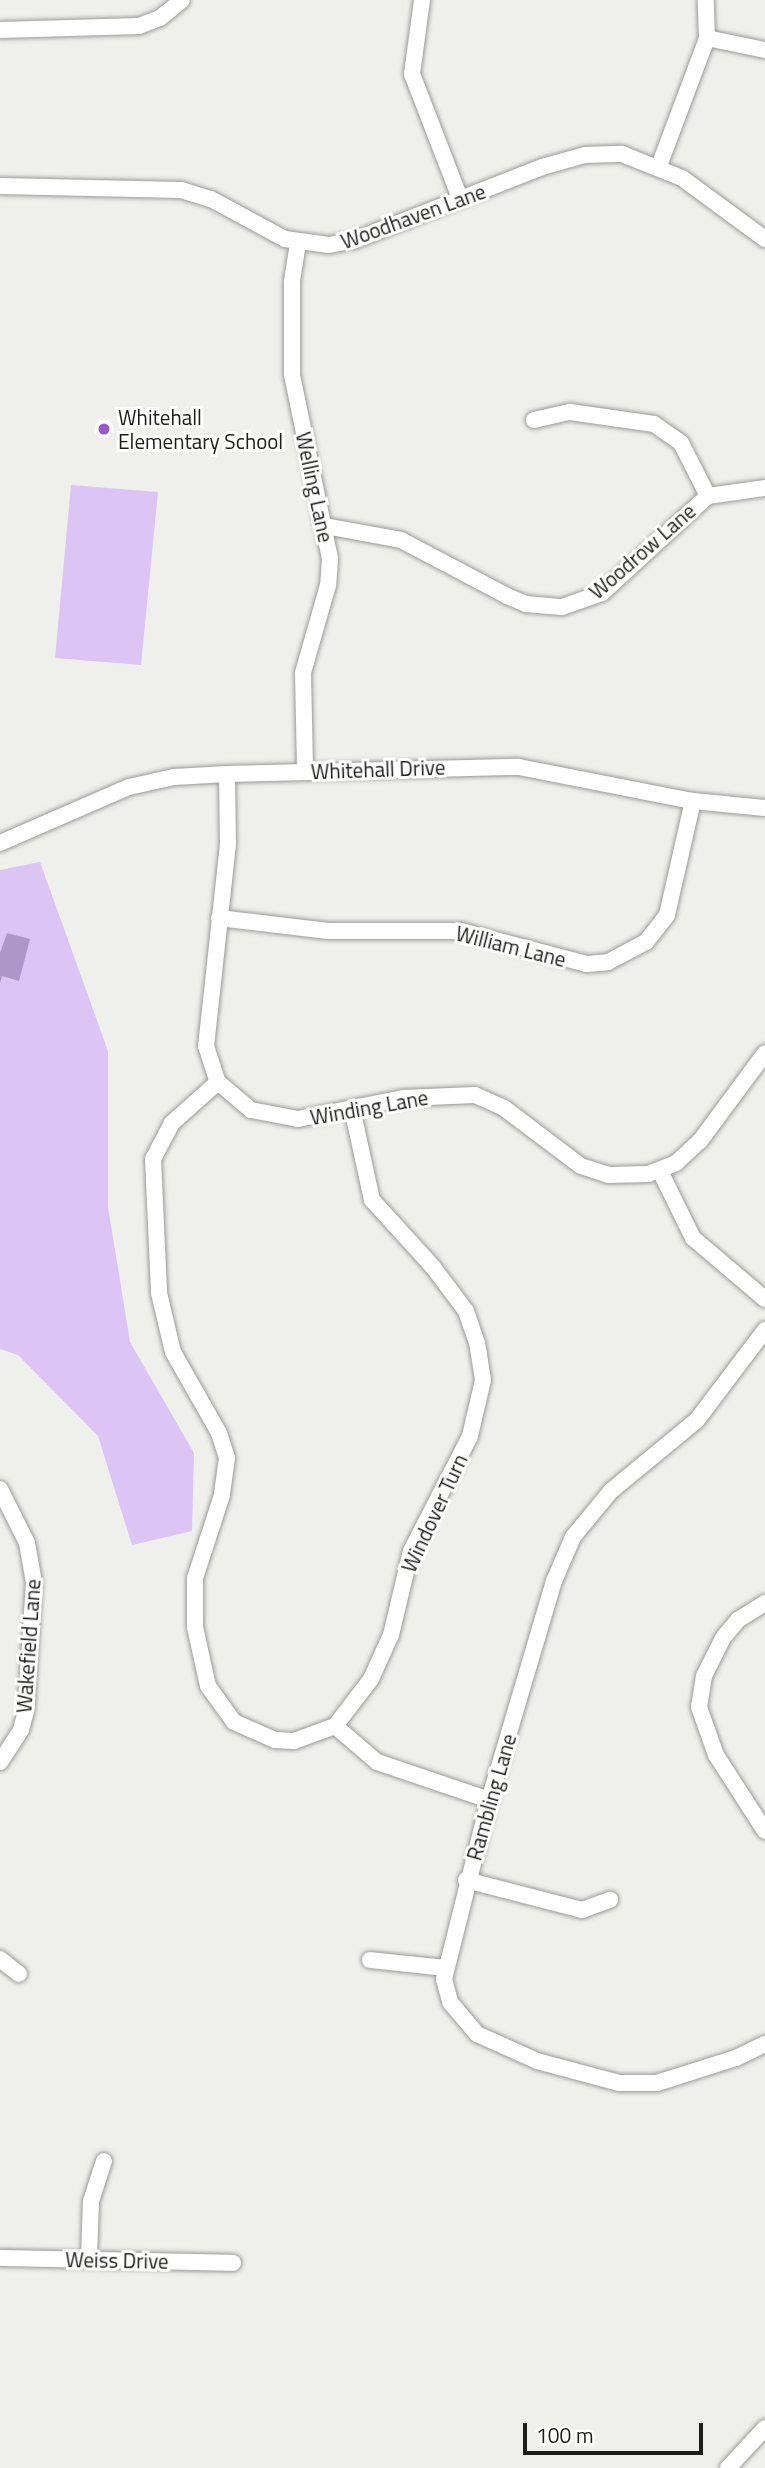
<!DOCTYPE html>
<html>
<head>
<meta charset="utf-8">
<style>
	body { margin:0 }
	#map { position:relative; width:765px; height:2468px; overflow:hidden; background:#eff0ec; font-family:"Titillium Web",sans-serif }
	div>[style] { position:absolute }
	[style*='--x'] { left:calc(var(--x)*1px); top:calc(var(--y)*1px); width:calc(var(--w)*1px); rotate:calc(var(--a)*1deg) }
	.green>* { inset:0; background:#dcc4f5 }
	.water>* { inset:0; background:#af96c8 }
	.roads { filter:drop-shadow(0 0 2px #9b9b98) drop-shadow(0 0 2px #9b9b98) }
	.minor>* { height:16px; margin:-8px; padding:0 8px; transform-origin:8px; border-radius:8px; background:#fff }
	.dots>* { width:19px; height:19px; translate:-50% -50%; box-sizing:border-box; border:4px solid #fffffe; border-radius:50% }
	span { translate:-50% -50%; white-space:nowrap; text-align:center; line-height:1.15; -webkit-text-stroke:6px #fffffe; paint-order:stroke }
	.street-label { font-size:21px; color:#1c1d1b }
	.poi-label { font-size:21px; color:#1c1d1b }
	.left { translate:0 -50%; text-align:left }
	.scale { position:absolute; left:523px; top:2423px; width:180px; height:32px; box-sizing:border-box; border:4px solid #1c1d1b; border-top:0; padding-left:9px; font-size:21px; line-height:24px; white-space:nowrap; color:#1c1d1b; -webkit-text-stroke:5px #fffffe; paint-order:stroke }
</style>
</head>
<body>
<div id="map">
	<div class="green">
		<i style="clip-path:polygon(71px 485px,158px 492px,141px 665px,55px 658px)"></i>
		<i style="clip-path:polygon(40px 862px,108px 1051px,108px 1207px,130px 1342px,194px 1453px,192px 1531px,132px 1545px,98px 1436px,18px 1355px,0 1349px,0 870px)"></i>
	</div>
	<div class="water">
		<i style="clip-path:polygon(7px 933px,30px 939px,19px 981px,2px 976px,0 983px,0 953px)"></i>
	</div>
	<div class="roads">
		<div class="minor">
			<i style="--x:422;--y:0;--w:75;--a:97.7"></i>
			<i style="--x:412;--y:74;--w:131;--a:68.9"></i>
			<i style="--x:0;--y:30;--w:139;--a:-1.6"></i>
			<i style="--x:139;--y:26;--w:22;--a:-21"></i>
			<i style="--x:160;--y:18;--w:28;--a:-39"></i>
			<i style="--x:707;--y:38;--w:59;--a:11.7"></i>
			<i style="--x:659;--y:166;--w:137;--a:-69.4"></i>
			<i style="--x:707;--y:38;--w:38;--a:-92"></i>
			<i style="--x:0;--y:186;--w:181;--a:1.3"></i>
			<i style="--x:181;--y:190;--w:31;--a:17"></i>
			<i style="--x:211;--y:199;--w:84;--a:28.4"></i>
			<i style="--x:285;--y:239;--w:44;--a:7.8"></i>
			<i style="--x:329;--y:245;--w:26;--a:-11"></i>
			<i style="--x:355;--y:240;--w:201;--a:-21.3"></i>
			<i style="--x:542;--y:167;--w:45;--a:-15.6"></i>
			<i style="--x:585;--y:155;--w:37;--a:-2"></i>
			<i style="--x:622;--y:154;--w:65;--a:21.8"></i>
			<i style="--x:682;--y:178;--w:103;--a:36.3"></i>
			<i style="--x:298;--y:243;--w:39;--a:99"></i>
			<i style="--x:292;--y:282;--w:93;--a:90"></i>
			<i style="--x:292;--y:375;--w:188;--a:78.3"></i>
			<i style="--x:330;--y:559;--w:26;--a:94"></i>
			<i style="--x:328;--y:585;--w:91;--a:105.9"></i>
			<i style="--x:303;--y:673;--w:98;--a:88.8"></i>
			<i style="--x:534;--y:420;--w:37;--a:-13"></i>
			<i style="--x:570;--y:412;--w:85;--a:8.1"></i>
			<i style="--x:654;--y:424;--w:33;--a:35"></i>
			<i style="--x:681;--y:443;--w:59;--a:63"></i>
			<i style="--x:325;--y:526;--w:77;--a:10.4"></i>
			<i style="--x:401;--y:540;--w:120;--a:27.8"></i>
			<i style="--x:507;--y:596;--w:21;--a:23"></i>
			<i style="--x:526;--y:604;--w:36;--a:5"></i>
			<i style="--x:562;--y:607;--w:42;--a:-19.3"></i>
			<i style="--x:602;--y:593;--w:144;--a:-42.5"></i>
			<i style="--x:708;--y:496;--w:58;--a:-8"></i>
			<i style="--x:227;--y:774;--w:70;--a:89.2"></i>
			<i style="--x:228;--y:844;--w:203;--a:96.2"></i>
			<i style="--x:206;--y:1046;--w:38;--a:72"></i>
			<i style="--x:218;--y:1082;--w:43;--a:40.3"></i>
			<i style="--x:251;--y:1110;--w:48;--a:10.8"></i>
			<i style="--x:298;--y:1119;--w:107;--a:-11.3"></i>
			<i style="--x:403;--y:1098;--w:72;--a:-2.4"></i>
			<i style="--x:475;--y:1095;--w:32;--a:24"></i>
			<i style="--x:504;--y:1108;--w:96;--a:37"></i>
			<i style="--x:581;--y:1166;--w:28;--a:18"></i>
			<i style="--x:608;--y:1175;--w:40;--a:-1.4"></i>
			<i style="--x:648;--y:1174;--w:30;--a:-21"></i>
			<i style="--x:676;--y:1163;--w:33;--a:-43"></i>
			<i style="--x:700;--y:1141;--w:109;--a:-53.5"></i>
			<i style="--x:0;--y:843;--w:141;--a:-23.5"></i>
			<i style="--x:129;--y:787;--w:46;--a:-12.5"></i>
			<i style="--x:174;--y:777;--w:53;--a:-3.2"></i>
			<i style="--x:227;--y:774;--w:292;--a:-1.4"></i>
			<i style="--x:519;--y:767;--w:177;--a:11.1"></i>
			<i style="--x:693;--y:801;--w:72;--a:5.6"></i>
			<i style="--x:219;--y:918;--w:110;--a:6.8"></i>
			<i style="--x:328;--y:931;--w:133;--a:0"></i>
			<i style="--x:461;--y:931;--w:130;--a:14.7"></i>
			<i style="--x:587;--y:964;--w:21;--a:-5"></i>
			<i style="--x:608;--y:962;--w:43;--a:-27.8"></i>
			<i style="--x:646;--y:942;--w:34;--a:-52"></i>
			<i style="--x:667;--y:915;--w:117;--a:-77.2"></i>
			<i style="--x:218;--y:1082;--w:62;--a:138.3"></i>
			<i style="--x:172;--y:1123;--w:41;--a:117.8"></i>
			<i style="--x:153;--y:1159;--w:134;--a:87.4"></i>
			<i style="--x:159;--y:1293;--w:61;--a:76.7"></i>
			<i style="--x:173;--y:1352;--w:93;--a:60.4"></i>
			<i style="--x:219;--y:1433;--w:26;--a:72"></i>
			<i style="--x:227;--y:1458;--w:37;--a:98"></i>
			<i style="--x:222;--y:1495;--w:87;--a:108"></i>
			<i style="--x:195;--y:1578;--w:49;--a:90"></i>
			<i style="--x:195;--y:1627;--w:60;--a:77.6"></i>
			<i style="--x:208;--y:1686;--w:44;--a:54.2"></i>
			<i style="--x:234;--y:1722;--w:45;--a:23.7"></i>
			<i style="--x:275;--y:1740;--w:19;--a:3"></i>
			<i style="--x:294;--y:1741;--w:44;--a:-20.1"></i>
			<i style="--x:335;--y:1726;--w:59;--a:-52.5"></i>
			<i style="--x:371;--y:1679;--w:48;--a:-65.6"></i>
			<i style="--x:391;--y:1635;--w:86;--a:-76.6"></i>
			<i style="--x:411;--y:1551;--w:129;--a:-62.8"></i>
			<i style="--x:470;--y:1436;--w:57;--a:-76.9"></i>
			<i style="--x:483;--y:1380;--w:37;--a:-99"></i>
			<i style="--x:477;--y:1343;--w:34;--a:-109"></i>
			<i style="--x:466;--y:1311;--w:55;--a:-126.9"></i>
			<i style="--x:433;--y:1267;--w:91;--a:-132.3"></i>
			<i style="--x:372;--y:1200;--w:94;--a:-102.3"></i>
			<i style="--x:660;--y:1171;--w:75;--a:63.8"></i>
			<i style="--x:693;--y:1238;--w:94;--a:40.3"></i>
			<i style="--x:765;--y:1330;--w:113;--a:127.1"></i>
			<i style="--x:697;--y:1420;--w:112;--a:140.5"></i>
			<i style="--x:611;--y:1491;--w:60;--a:129.6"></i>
			<i style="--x:573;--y:1537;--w:48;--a:113.4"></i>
			<i style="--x:554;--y:1581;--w:228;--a:106.5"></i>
			<i style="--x:489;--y:1800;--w:185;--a:104.1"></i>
			<i style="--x:444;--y:1979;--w:24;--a:75"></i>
			<i style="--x:450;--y:2002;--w:42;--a:49.8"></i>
			<i style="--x:477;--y:2034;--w:66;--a:24.2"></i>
			<i style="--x:537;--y:2061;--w:85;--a:15"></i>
			<i style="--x:619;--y:2083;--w:38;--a:0"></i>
			<i style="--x:657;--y:2083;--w:83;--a:-17.6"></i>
			<i style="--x:736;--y:2058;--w:32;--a:-26"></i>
			<i style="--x:0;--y:1489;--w:60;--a:63.4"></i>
			<i style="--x:27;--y:1543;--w:39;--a:80"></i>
			<i style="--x:34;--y:1581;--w:130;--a:93.5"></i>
			<i style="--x:26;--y:1711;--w:20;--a:105"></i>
			<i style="--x:21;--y:1730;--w:38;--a:123"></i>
			<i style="--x:765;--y:1603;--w:32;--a:148"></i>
			<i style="--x:738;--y:1620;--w:23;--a:130"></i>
			<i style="--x:723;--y:1638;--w:42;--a:116.6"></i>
			<i style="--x:704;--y:1676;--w:31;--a:99"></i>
			<i style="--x:699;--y:1707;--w:51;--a:70.5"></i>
			<i style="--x:716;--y:1755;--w:90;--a:57.2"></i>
			<i style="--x:335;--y:1726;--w:55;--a:40.6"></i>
			<i style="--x:377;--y:1762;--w:118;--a:18.7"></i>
			<i style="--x:466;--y:1880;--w:120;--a:14.5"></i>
			<i style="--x:582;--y:1910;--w:30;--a:-20"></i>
			<i style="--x:0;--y:1959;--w:24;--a:38"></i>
			<i style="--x:370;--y:1960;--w:75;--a:6.1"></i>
			<i style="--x:0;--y:2258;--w:233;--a:1.2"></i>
			<i style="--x:89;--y:2258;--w:57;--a:-88"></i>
			<i style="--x:91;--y:2201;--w:42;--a:-72"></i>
			<i style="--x:728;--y:2468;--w:54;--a:-47.2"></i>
		</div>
	</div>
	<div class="dots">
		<i style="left:104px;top:429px;background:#9857cd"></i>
	</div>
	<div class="street-label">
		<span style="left:413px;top:216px;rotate:-20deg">Woodhaven Lane</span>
		<span style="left:315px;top:487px;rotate:78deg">Welling Lane</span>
		<span style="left:642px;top:551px;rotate:-41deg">Woodrow Lane</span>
		<span style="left:378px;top:769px;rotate:-2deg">Whitehall Drive</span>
		<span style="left:511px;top:946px;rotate:14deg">William Lane</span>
		<span style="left:369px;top:1107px;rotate:-10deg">Winding Lane</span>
		<span style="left:434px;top:1513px;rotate:-65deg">Windover Turn</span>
		<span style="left:28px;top:1646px;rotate:-86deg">Wakefield Lane</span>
		<span style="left:491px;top:1797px;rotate:-74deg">Rambling Lane</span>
		<span style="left:117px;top:2260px;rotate:1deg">Weiss Drive</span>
	</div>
	<div class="poi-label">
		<span class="left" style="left:118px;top:429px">Whitehall<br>Elementary School</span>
	</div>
	<div class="scale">100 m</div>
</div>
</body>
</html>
